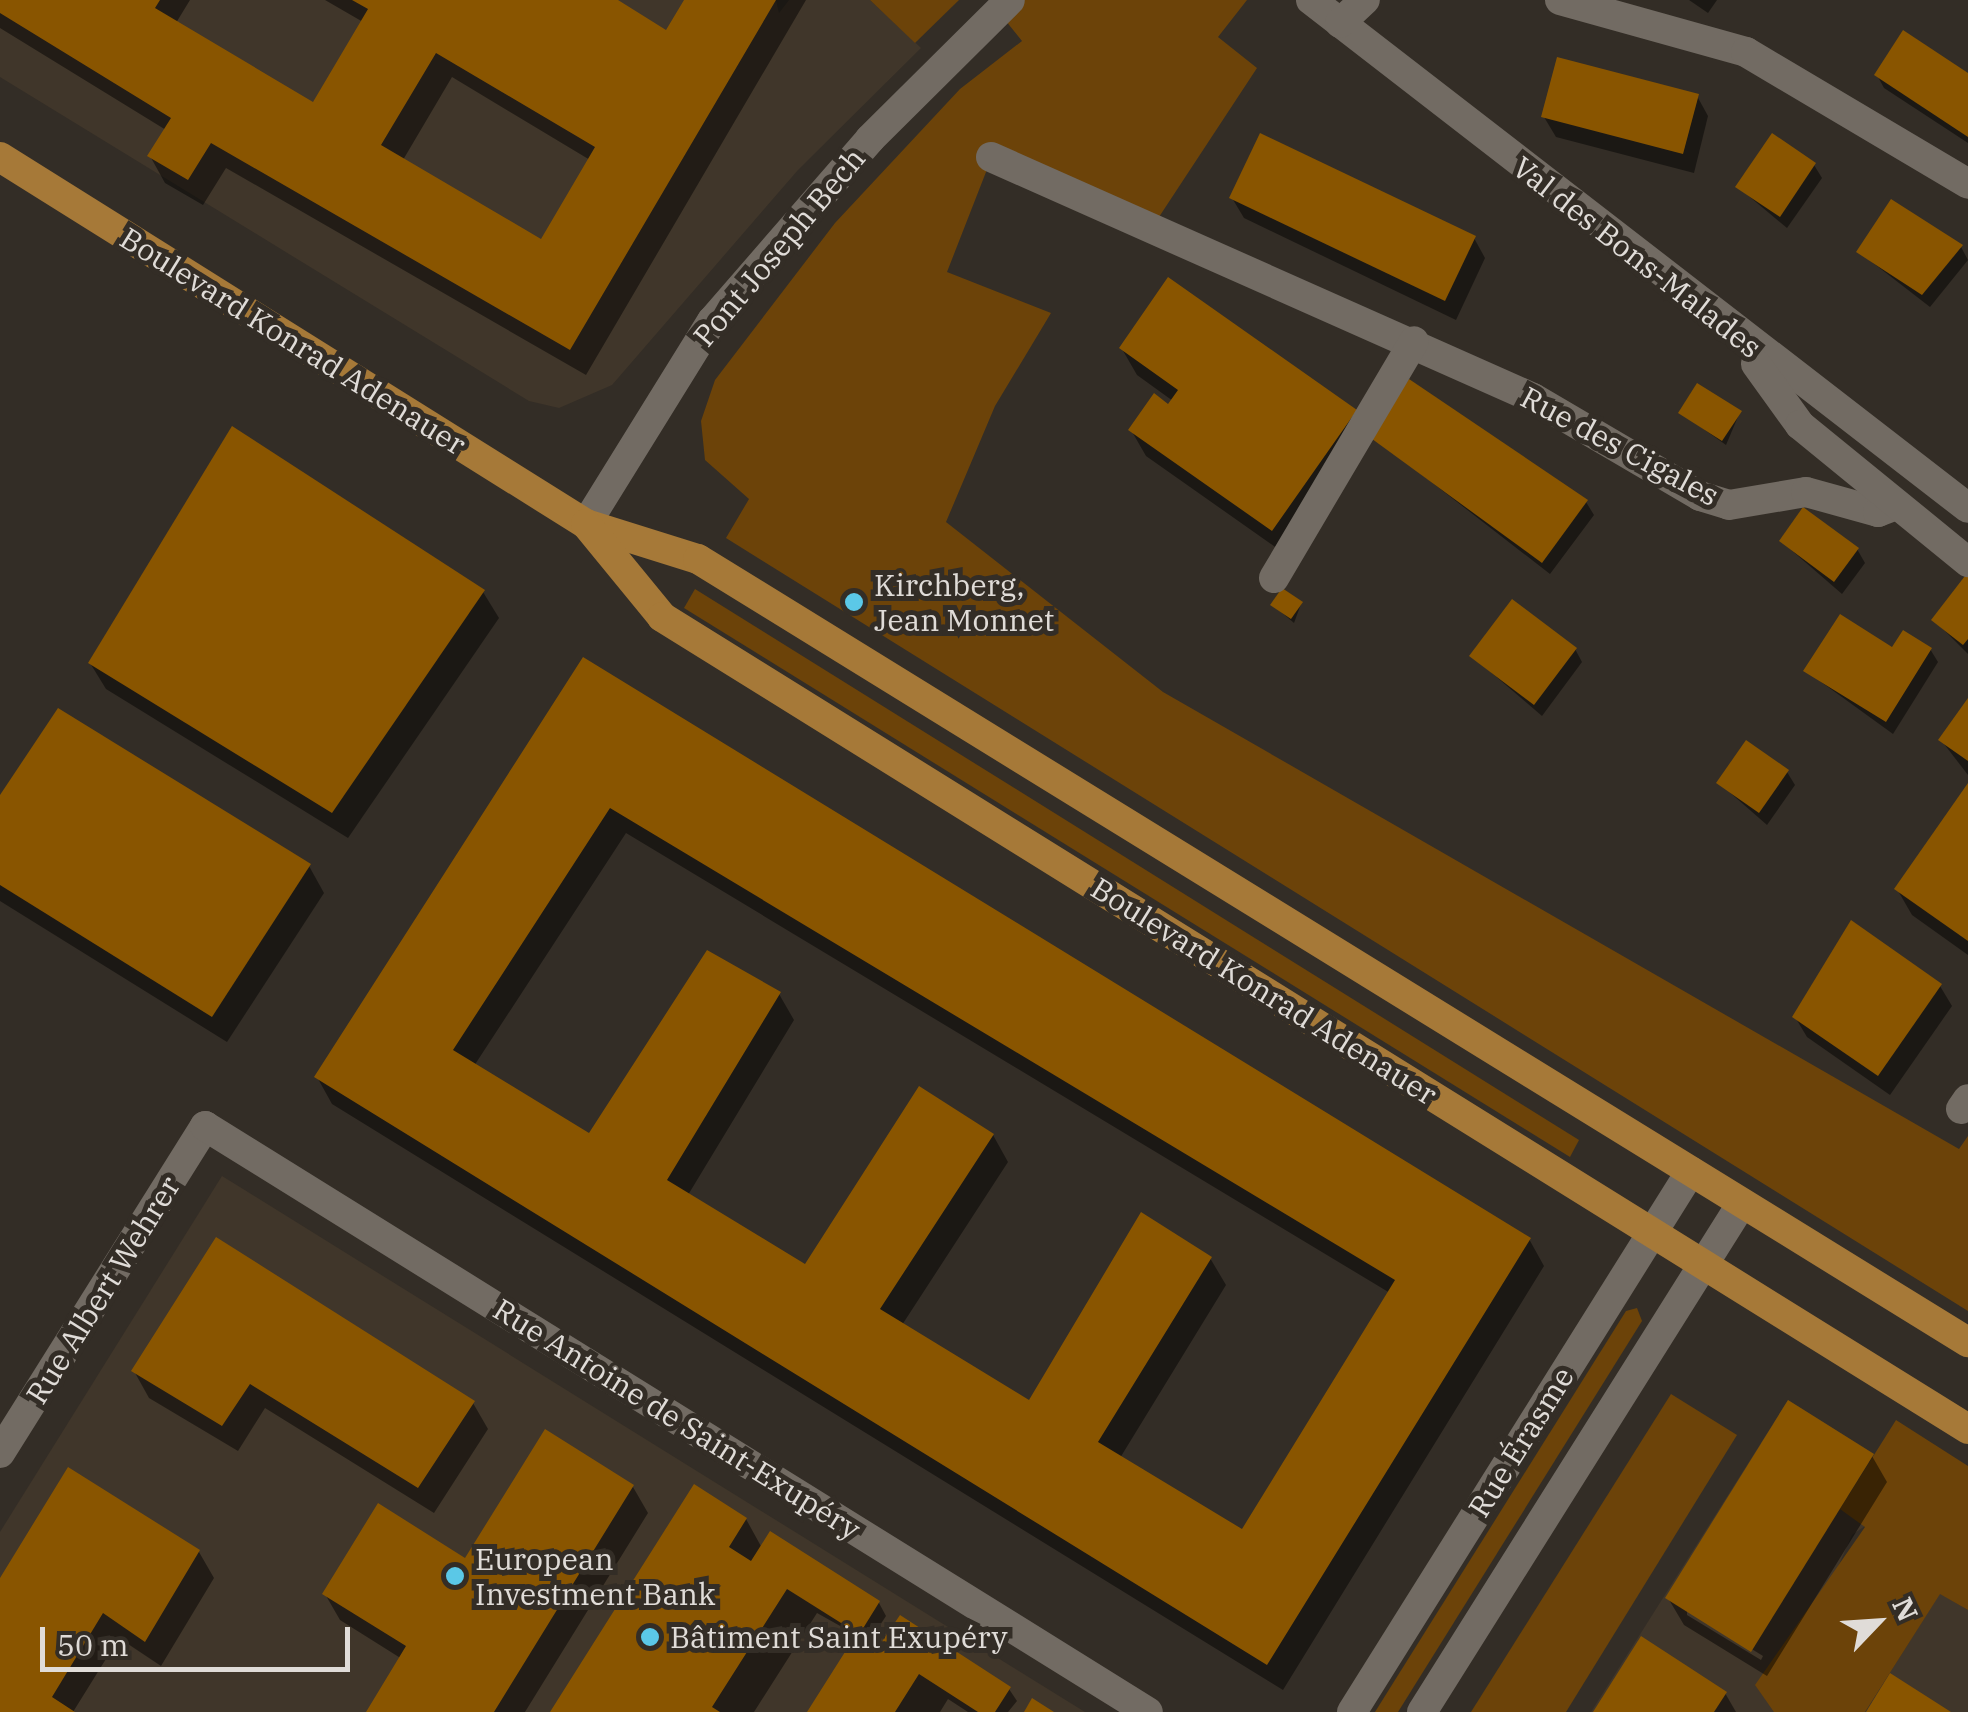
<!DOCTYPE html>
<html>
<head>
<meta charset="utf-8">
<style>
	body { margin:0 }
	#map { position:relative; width:1968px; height:1712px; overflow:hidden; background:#332d26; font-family:"IBM Plex Serif",serif }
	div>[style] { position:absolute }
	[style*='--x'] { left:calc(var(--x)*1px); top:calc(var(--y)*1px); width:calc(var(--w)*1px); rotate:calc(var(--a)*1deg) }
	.built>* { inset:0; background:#40362a }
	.green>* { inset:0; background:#6c4309 }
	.shadow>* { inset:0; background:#0007 }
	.building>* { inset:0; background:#895500 }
	.minor>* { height:30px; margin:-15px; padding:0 15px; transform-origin:15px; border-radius:15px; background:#726b63 }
	.major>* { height:30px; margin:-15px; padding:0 15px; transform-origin:15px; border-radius:15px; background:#a67938 }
	.dots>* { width:28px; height:28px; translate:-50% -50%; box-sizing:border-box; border:5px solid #332d26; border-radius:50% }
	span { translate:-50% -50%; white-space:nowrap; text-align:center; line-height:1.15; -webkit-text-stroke:10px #332d26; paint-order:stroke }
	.street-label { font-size:30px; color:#e0dcd8 }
	.poi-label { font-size:30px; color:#e0dcd8 }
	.left { translate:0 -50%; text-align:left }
	.north { position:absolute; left:1828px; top:1572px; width:100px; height:100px; -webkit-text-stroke:8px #332d26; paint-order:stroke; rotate:65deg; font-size:28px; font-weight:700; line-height:40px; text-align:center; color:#e0dcd8 }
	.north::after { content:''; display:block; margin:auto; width:35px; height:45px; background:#e0dcd8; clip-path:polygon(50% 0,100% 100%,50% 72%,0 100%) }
	.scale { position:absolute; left:40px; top:1627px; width:310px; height:45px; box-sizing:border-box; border:5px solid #e0dcd8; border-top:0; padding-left:12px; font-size:30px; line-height:35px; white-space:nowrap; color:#e0dcd8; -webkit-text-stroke:8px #332d26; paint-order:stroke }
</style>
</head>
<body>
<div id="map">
	<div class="built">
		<i style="clip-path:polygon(0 0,776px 0,779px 13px,789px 0,870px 0,921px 48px,798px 170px,612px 385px,559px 408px,529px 401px,0 77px)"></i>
		<i style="clip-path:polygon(222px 1176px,1085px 1712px,0 1712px,0 1532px)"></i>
		<i style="clip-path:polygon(1788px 1400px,1874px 1454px,1865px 1526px,1852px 1535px,1774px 1712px,1591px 1712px)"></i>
		<i style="clip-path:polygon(1940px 1593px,1968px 1610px,1968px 1712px,1865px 1712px)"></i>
	</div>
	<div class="green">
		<i style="clip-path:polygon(870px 0,959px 0,915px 43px)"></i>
		<i style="clip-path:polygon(989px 0,1247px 0,1218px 37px,1257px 68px,1159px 217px,995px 149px,947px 272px,1051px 313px,995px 406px,946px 522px,1163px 692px,1959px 1149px,1968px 1136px,1968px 1311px,726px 538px,749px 499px,705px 460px,701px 421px,715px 380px,835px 223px,960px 89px,1022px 41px)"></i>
		<i style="clip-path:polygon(695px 589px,1579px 1140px,1570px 1157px,684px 608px)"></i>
		<i style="clip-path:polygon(1637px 1308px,1642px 1321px,1398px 1712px,1375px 1712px,1626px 1311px)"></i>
		<i style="clip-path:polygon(1671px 1394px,1737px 1435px,1566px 1712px,1471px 1712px)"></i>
		<i style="clip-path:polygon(1896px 1420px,1968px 1466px,1968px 1610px,1940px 1594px,1865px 1712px,1774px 1712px,1755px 1685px,1865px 1527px,1840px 1509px)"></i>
	</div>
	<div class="shadow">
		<i style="clip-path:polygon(evenodd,0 0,190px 0,176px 23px,314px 105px,363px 22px,325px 0,613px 0,667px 33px,687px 0,806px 0,586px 375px,226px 168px,203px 205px,165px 183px,150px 156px,166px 130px,0 28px,0 0,452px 77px,590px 160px,542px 243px,403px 160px,452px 77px)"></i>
		<i style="clip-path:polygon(1689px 0,1717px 0,1708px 13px)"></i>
		<i style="clip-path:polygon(1877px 75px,1968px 75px,1968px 143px,1884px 88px)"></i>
		<i style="clip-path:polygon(1697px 96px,1708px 116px,1694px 173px,1556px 137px,1544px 117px)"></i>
		<i style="clip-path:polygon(1814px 165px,1822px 178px,1787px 228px,1738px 187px)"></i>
		<i style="clip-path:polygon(1232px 198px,1474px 238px,1485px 258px,1456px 320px,1244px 218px)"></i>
		<i style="clip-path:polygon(1961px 247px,1968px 260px,1930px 307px,1859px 252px)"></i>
		<i style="clip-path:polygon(1122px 349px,1355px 412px,1586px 502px,1594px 515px,1550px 574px,1372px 436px,1288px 556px,1146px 456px,1131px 430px,1173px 401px,1137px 375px)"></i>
		<i style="clip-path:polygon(1740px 412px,1726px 445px,1681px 413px)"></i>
		<i style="clip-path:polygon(1782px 542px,1857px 549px,1865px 563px,1842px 594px)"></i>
		<i style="clip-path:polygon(1968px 579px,1968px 654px,1934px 620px)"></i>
		<i style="clip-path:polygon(483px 592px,499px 618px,348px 838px,106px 689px,90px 663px)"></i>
		<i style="clip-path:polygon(1301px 604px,1294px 623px,1273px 605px)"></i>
		<i style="clip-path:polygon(1575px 649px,1582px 662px,1542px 716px,1472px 656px)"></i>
		<i style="clip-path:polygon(1930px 649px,1938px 662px,1893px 734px,1806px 671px)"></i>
		<i style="clip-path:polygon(evenodd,584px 661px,1529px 1239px,1544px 1266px,1283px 1690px,332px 1104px,317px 1077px,584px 661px,626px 833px,1390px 1293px,1242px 1533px,1120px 1458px,1226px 1285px,1210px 1258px,1030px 1403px,902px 1325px,1008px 1162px,993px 1135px,806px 1267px,688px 1195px,794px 1020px,779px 994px,590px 1136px,474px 1066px,626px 833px)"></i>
		<i style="clip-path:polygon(1968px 702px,1968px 775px,1941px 740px)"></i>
		<i style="clip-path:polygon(1787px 772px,1795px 785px,1767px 825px,1719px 783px)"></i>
		<i style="clip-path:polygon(1968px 787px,1968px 955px,1912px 915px,1897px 889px)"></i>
		<i style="clip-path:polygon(0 800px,309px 866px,324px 893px,227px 1042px,0 901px)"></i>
		<i style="clip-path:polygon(1940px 986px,1952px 1006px,1890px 1095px,1807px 1037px,1795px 1017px)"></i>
		<i style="clip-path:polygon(134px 1371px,473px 1403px,488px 1429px,434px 1513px,265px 1408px,238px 1451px,149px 1398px)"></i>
		<i style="clip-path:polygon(evenodd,1872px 1456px,1887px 1482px,1767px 1676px,1684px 1625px,1668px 1598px,1872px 1456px,1687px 1609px,1763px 1656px,1761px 1660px,1687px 1615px,1687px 1609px)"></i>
		<i style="clip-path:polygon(633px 1487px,648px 1513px,525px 1712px,369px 1712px,402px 1659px,340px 1620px,325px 1594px,466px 1561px)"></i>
		<i style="clip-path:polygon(746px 1519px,762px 1548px,879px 1603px,886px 1616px,871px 1639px,1009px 1689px,1017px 1701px,1008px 1712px,968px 1712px,948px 1699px,940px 1712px,810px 1712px,858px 1636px,817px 1613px,754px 1712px,553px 1712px)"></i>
		<i style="clip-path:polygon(199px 1552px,214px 1578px,161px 1666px,119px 1638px,73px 1712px,0 1712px,0 1582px)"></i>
		<i style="clip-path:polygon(1725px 1693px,1736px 1712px,1596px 1712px)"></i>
	</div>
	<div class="building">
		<i style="clip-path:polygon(evenodd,0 0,160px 0,155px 8px,313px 102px,368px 9px,352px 0,618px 0,666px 30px,684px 0,776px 0,570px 350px,211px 143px,188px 180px,147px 156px,171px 118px,0 13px,0 0,436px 53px,595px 147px,541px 239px,381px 145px,436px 53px)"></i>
		<i style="clip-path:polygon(1903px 30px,1968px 73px,1968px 137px,1874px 75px)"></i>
		<i style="clip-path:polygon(1557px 57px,1699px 94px,1683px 154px,1541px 117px)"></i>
		<i style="clip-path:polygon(1260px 133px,1476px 236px,1445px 301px,1229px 198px)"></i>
		<i style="clip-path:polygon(1772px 133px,1816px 163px,1780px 217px,1735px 187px)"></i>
		<i style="clip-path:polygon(1891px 199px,1963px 245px,1922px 295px,1856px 252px)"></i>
		<i style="clip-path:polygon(1168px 277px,1357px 410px,1272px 531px,1128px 430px,1154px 393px,1168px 404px,1178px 390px,1119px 348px)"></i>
		<i style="clip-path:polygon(1409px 379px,1588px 500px,1542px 563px,1368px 436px)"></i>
		<i style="clip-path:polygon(1697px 383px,1742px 411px,1722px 441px,1678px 413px)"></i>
		<i style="clip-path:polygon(232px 426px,485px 590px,332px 813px,88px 663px)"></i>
		<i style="clip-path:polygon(1803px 507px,1859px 548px,1834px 582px,1779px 541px)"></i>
		<i style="clip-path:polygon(1968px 572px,1968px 639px,1963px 645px,1931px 620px)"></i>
		<i style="clip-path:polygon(1282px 588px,1303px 602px,1291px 619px,1270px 605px)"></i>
		<i style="clip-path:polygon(1512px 599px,1577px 648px,1534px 705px,1469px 656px)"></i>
		<i style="clip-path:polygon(1840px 614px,1892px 647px,1903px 630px,1932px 648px,1886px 722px,1803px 671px)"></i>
		<i style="clip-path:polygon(evenodd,583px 657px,1531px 1238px,1267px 1665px,314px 1077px,583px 657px,610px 808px,1395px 1280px,1242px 1529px,1098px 1442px,1212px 1257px,1141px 1212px,1029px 1400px,880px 1309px,994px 1134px,919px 1086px,805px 1264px,667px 1180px,781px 992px,707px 950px,589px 1133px,453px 1050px,610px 808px)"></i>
		<i style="clip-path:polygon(1968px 698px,1968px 761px,1938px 740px)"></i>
		<i style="clip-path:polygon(58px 708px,311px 864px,212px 1017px,0 885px,0 795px)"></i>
		<i style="clip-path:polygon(1746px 740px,1789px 770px,1759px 813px,1716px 783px)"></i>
		<i style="clip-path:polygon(1968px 783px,1968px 941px,1894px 889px)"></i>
		<i style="clip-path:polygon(1851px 920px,1942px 984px,1878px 1076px,1792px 1017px)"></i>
		<i style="clip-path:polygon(216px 1237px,475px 1401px,418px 1488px,250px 1384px,222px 1426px,131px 1371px)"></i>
		<i style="clip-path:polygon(1788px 1400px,1874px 1454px,1751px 1652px,1665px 1598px)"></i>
		<i style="clip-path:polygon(545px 1429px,634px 1485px,494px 1712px,366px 1712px,406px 1646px,322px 1594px,378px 1503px,465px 1558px)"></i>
		<i style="clip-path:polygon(68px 1467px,200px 1550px,145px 1642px,103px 1613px,52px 1697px,75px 1712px,0 1712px,0 1578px)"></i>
		<i style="clip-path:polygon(694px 1484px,747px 1518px,729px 1547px,751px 1561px,770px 1531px,880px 1601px,862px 1630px,881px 1643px,900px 1615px,1011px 1687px,995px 1712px,978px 1712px,919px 1674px,895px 1712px,807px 1712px,857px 1633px,787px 1589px,712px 1707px,720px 1712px,550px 1712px)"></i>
		<i style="clip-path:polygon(1641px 1636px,1727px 1692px,1714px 1712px,1593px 1712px)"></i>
		<i style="clip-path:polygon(1890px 1673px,1951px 1712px,1866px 1712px)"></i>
		<i style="clip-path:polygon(1032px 1698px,1054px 1712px,1024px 1712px)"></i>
	</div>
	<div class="minor">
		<i style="--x:1311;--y:0;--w:830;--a:37.71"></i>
		<i style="--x:1560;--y:0;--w:193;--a:15.6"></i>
		<i style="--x:1746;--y:52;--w:258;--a:30.7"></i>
		<i style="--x:1340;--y:23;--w:34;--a:-43"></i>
		<i style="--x:991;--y:157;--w:593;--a:23.97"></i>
		<i style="--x:1533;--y:398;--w:194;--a:30.4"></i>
		<i style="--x:1700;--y:496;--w:30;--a:17"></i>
		<i style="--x:1729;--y:505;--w:78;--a:-9.6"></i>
		<i style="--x:1806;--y:492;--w:75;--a:15.5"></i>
		<i style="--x:1878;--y:512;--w:14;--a:-21"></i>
		<i style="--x:1756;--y:364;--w:75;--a:54.2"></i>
		<i style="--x:1800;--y:425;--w:217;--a:39.2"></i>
		<i style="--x:586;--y:524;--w:239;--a:-58.2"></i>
		<i style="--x:712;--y:321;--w:241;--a:-49"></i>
		<i style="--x:870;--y:139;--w:197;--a:-44.8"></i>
		<i style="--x:1274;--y:578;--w:275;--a:-59.4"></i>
		<i style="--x:1961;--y:1109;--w:12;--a:-55"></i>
		<i style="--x:0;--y:1453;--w:386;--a:-57.9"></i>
		<i style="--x:205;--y:1126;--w:1110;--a:31.86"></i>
		<i style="--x:1352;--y:1712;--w:638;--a:-57.93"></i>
		<i style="--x:1422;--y:1712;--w:601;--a:-57.84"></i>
	</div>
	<div class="major">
		<i style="--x:0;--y:157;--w:691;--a:32.06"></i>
		<i style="--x:586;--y:524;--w:117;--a:17.4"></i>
		<i style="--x:698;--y:559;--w:1492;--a:31.66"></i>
		<i style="--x:586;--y:524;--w:120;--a:50.7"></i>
		<i style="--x:662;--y:617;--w:1538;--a:31.87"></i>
	</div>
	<div class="dots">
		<i style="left:854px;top:602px;background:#5bc8e7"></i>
		<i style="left:455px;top:1576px;background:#5bc8e7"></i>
		<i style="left:650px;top:1637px;background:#5bc8e7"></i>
	</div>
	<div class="street-label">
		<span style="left:779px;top:247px;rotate:-50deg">Pont Joseph Bech</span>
		<span style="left:1637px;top:257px;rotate:38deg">Val des Bons-Malades</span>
		<span style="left:293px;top:341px;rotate:32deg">Boulevard Konrad Adenauer</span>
		<span style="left:1620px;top:446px;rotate:28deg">Rue des Cigales</span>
		<span style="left:1264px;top:991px;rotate:32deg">Boulevard Konrad Adenauer</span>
		<span style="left:103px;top:1290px;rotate:-58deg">Rue Albert Wehrer</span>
		<span style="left:677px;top:1419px;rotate:32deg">Rue Antoine de Saint-Exupéry</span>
		<span style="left:1521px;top:1442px;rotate:-58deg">Rue Érasme</span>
	</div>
	<div class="poi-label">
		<span class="left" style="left:874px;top:602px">Kirchberg,<br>Jean Monnet</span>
		<span class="left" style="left:475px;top:1576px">European<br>Investment Bank</span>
		<span class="left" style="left:670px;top:1637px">Bâtiment Saint Exupéry</span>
	</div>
	<div class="north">N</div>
	<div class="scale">50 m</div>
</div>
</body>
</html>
